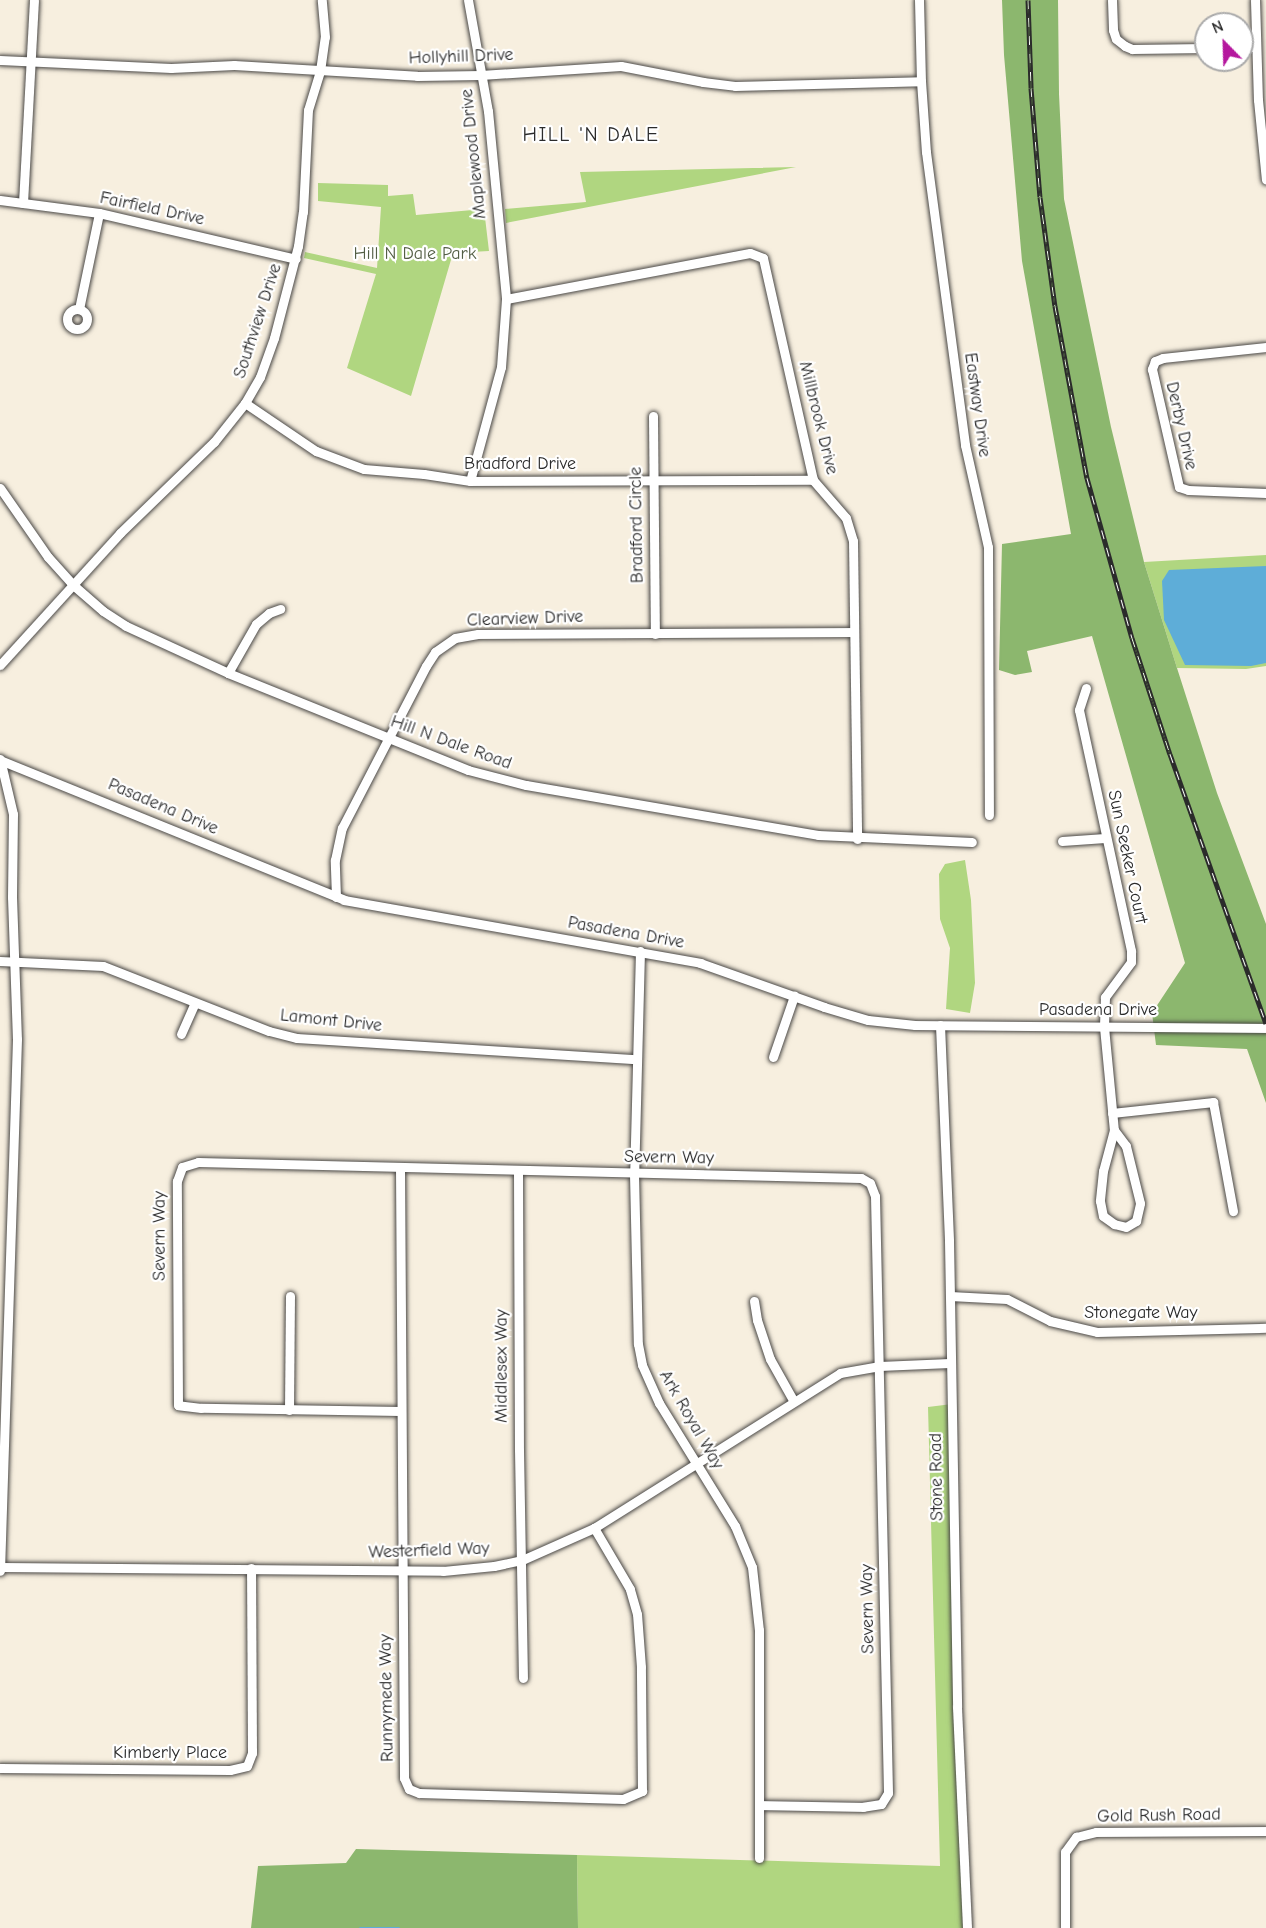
<!DOCTYPE html>
<html>
<head>
<meta charset="utf-8">
<style>
	body { margin:0 }
	#map { position:relative; width:1266px; height:1928px; overflow:hidden; background:#f7efdf; font-family:"Comic Neue",sans-serif }
	div>[style] { position:absolute }
	[style*='--x'] { left:calc(var(--x)*1px); top:calc(var(--y)*1px); width:calc(var(--w)*1px); rotate:calc(var(--a)*1deg) }
	.green>* { inset:0; background:#b0d680 }
	.forest>* { inset:0; background:#8cb76e }
	.water>* { inset:0; background:#5eadd8 }
	.stream>* { height:3px; margin:-1.5px; padding:0 1.5px; transform-origin:1.5px; border-radius:1.5px; background:#5eadd8 }
	.roads { filter:drop-shadow(0 0 2px #4a4846) drop-shadow(0 0 2px #4a4846) }
	.minor>* { height:9px; margin:-4.5px; padding:0 4.5px; transform-origin:4.5px; border-radius:4.5px; background:#fff }
	.minor>.ring { margin:-4.5px; padding:0; box-sizing:content-box; background:none; border:9px solid #fff; border-radius:50% }
	.rail>* { height:5px; margin-top:-2.5px; transform-origin:0; background:repeating-linear-gradient(90deg,#fff 0 9px,#2b2b2b 0 18px); box-sizing:border-box; border-block:2px solid #2b2b2b }
	span { translate:-50% -50%; white-space:nowrap; text-align:center; line-height:1.15; -webkit-text-stroke:4.5px #fff; paint-order:stroke }
	.street-label { font-size:18px; color:#2b2b2b }
	.park-label { font-size:18px; color:#535e44 }
	.neighbourhood-label { font-size:20px; color:#2b2b2b; letter-spacing:1.5px }
	.north { position:absolute; left:1194px; top:12px; width:60px; height:60px; box-sizing:border-box; background:#fff; border:2px solid #aaa; border-radius:50%; rotate:337deg; font-size:16px; font-weight:700; line-height:24px; text-align:center; color:#2b2b2b }
	.north::after { content:''; display:block; margin:auto; width:21px; height:27px; background:#b5179e; clip-path:polygon(50% 0,100% 100%,50% 72%,0 100%) }
</style>
</head>
<body>
<div id="map">
	<div class="green">
		<i style="clip-path:polygon(796px 167px,506px 223px,505px 209px,586px 202px,580px 172px)"></i>
		<i style="clip-path:polygon(318px 183px,388px 185px,388px 196px,413px 194px,416px 215px,484px 209px,489px 251px,453px 253px,411px 396px,347px 368px,376px 274px,304px 258px,305px 252px,377px 268px,381px 207px,318px 201px)"></i>
		<i style="clip-path:polygon(1266px 555px,1266px 666px,1246px 669px,1177px 668px,1144px 562px)"></i>
		<i style="clip-path:polygon(965px 860px,971px 900px,975px 983px,970px 1013px,946px 1009px,950px 948px,940px 919px,939px 874px,945px 864px)"></i>
		<i style="clip-path:polygon(952px 1404px,967px 1928px,578px 1928px,577px 1855px,940px 1866px,928px 1407px)"></i>
	</div>
	<div class="forest">
		<i style="clip-path:polygon(1002px 0,1058px 0,1059px 94px,1064px 199px,1111px 427px,1144px 562px,1177px 668px,1217px 793px,1266px 924px,1266px 1103px,1247px 1049px,1156px 1045px,1152px 1013px,1185px 963px,1092px 636px,1027px 651px,1032px 672px,1015px 675px,999px 670px,1002px 544px,1071px 534px,1022px 261px,1004px 55px)"></i>
		<i style="clip-path:polygon(356px 1849px,577px 1855px,578px 1928px,251px 1928px,258px 1866px,346px 1863px)"></i>
	</div>
	<div class="water">
		<i style="clip-path:polygon(1266px 566px,1266px 663px,1251px 666px,1185px 665px,1164px 620px,1162px 581px,1169px 570px)"></i>
	</div>
	<div class="stream">
		<i style="--x:360;--y:1928;--w:38;--a:0"></i>
	</div>
	<div class="roads">
		<div class="minor">
			<i style="--x:468;--y:0;--w:113;--a:79.8"></i>
			<i style="--x:488;--y:111;--w:189;--a:84.5"></i>
			<i style="--x:506;--y:299;--w:68;--a:94.2"></i>
			<i style="--x:501;--y:367;--w:118;--a:105.2"></i>
			<i style="--x:919;--y:0;--w:81;--a:88.6"></i>
			<i style="--x:921;--y:81;--w:71;--a:86"></i>
			<i style="--x:926;--y:152;--w:296;--a:82.4"></i>
			<i style="--x:965;--y:445;--w:105;--a:77.3"></i>
			<i style="--x:988;--y:547;--w:268;--a:89.8"></i>
			<i style="--x:1112;--y:0;--w:30;--a:88"></i>
			<i style="--x:1113;--y:30;--w:9;--a:72"></i>
			<i style="--x:1116;--y:39;--w:11;--a:38"></i>
			<i style="--x:1125;--y:46;--w:8;--a:23"></i>
			<i style="--x:1132;--y:49;--w:74;--a:-0.8"></i>
			<i style="--x:1255;--y:0;--w:100;--a:88.3"></i>
			<i style="--x:1258;--y:100;--w:80;--a:84.3"></i>
			<i style="--x:1242;--y:47;--w:14;--a:0"></i>
			<i style="--x:0;--y:60;--w:171;--a:2.7"></i>
			<i style="--x:171;--y:68;--w:63;--a:-2.7"></i>
			<i style="--x:234;--y:65;--w:183;--a:3.4"></i>
			<i style="--x:417;--y:76;--w:64;--a:-0.9"></i>
			<i style="--x:481;--y:75;--w:140;--a:-3.7"></i>
			<i style="--x:621;--y:66;--w:84;--a:11"></i>
			<i style="--x:703;--y:82;--w:32;--a:7"></i>
			<i style="--x:735;--y:86;--w:186;--a:-1.5"></i>
			<i style="--x:0;--y:200;--w:100;--a:7.5"></i>
			<i style="--x:99;--y:213;--w:202;--a:13.1"></i>
			<i style="--x:23;--y:203;--w:203;--a:-86.9"></i>
			<i style="--x:506;--y:299;--w:248;--a:-10.7"></i>
			<i style="--x:750;--y:253;--w:14;--a:21"></i>
			<i style="--x:763;--y:258;--w:228;--a:77.3"></i>
			<i style="--x:813;--y:480;--w:50;--a:49"></i>
			<i style="--x:846;--y:518;--w:24;--a:73"></i>
			<i style="--x:853;--y:541;--w:298;--a:89.2"></i>
			<i class="ring" style="left:67px;top:309px;width:11px;height:11px"></i>
			<i style="--x:79;--y:309;--w:98;--a:-78.2"></i>
			<i style="--x:1266;--y:347;--w:104;--a:173.9"></i>
			<i style="--x:1163;--y:358;--w:9;--a:159"></i>
			<i style="--x:1155;--y:361;--w:9;--a:111"></i>
			<i style="--x:1152;--y:369;--w:121;--a:77.1"></i>
			<i style="--x:1179;--y:487;--w:9;--a:18"></i>
			<i style="--x:1188;--y:490;--w:78;--a:2.2"></i>
			<i style="--x:245;--y:403;--w:86;--a:34.1"></i>
			<i style="--x:316;--y:451;--w:51;--a:20.6"></i>
			<i style="--x:364;--y:469;--w:60;--a:4.8"></i>
			<i style="--x:424;--y:474;--w:47;--a:8.7"></i>
			<i style="--x:470;--y:481;--w:343;--a:-0.2"></i>
			<i style="--x:653;--y:416;--w:218;--a:89.5"></i>
			<i style="--x:0;--y:488;--w:84;--a:55.2"></i>
			<i style="--x:48;--y:557;--w:36;--a:48"></i>
			<i style="--x:72;--y:584;--w:41;--a:41.1"></i>
			<i style="--x:103;--y:611;--w:27;--a:33"></i>
			<i style="--x:126;--y:626;--w:112;--a:24.7"></i>
			<i style="--x:228;--y:673;--w:259;--a:22"></i>
			<i style="--x:468;--y:770;--w:60;--a:14.5"></i>
			<i style="--x:526;--y:785;--w:296;--a:9.7"></i>
			<i style="--x:818;--y:835;--w:154;--a:2.6"></i>
			<i style="--x:0;--y:665;--w:178;--a:-47.7"></i>
			<i style="--x:120;--y:533;--w:131;--a:-44.1"></i>
			<i style="--x:214;--y:442;--w:50;--a:-51.5"></i>
			<i style="--x:245;--y:403;--w:30;--a:-60"></i>
			<i style="--x:260;--y:377;--w:41;--a:-70.3"></i>
			<i style="--x:274;--y:338;--w:95;--a:-75.4"></i>
			<i style="--x:298;--y:246;--w:34;--a:-82"></i>
			<i style="--x:303;--y:212;--w:102;--a:-87.2"></i>
			<i style="--x:308;--y:110;--w:41;--a:-72.9"></i>
			<i style="--x:320;--y:71;--w:34;--a:-82"></i>
			<i style="--x:325;--y:37;--w:37;--a:-95"></i>
			<i style="--x:228;--y:673;--w:56;--a:-60.3"></i>
			<i style="--x:256;--y:624;--w:17;--a:-40"></i>
			<i style="--x:269;--y:613;--w:12;--a:-20"></i>
			<i style="--x:1086;--y:688;--w:23;--a:108"></i>
			<i style="--x:1079;--y:710;--w:247;--a:77.8"></i>
			<i style="--x:1131;--y:951;--w:11;--a:90"></i>
			<i style="--x:1131;--y:962;--w:44;--a:126.6"></i>
			<i style="--x:1105;--y:997;--w:30;--a:92"></i>
			<i style="--x:1104;--y:1027;--w:103;--a:84.5"></i>
			<i style="--x:1114;--y:1130;--w:42;--a:105"></i>
			<i style="--x:1103;--y:1171;--w:30;--a:96"></i>
			<i style="--x:1100;--y:1201;--w:15;--a:79"></i>
			<i style="--x:1103;--y:1216;--w:14;--a:36"></i>
			<i style="--x:1114;--y:1224;--w:12;--a:14"></i>
			<i style="--x:1126;--y:1227;--w:12;--a:-31"></i>
			<i style="--x:1136;--y:1221;--w:18;--a:-77"></i>
			<i style="--x:1140;--y:1203;--w:59;--a:-103.8"></i>
			<i style="--x:1126;--y:1146;--w:20;--a:-127"></i>
			<i style="--x:0;--y:759;--w:57;--a:76.7"></i>
			<i style="--x:13;--y:814;--w:83;--a:90.7"></i>
			<i style="--x:12;--y:897;--w:142;--a:88"></i>
			<i style="--x:17;--y:1039;--w:532;--a:91.83"></i>
			<i style="--x:0;--y:760;--w:371;--a:22.1"></i>
			<i style="--x:344;--y:900;--w:362;--a:10"></i>
			<i style="--x:700;--y:963;--w:132;--a:19.5"></i>
			<i style="--x:824;--y:1007;--w:46;--a:16.5"></i>
			<i style="--x:868;--y:1020;--w:47;--a:6.1"></i>
			<i style="--x:915;--y:1025;--w:351;--a:0.5"></i>
			<i style="--x:1062;--y:841;--w:43;--a:-4"></i>
			<i style="--x:336;--y:897;--w:37;--a:-92"></i>
			<i style="--x:335;--y:860;--w:33;--a:-78"></i>
			<i style="--x:342;--y:828;--w:182;--a:-62.6"></i>
			<i style="--x:426;--y:666;--w:17;--a:-57"></i>
			<i style="--x:435;--y:652;--w:24;--a:-35"></i>
			<i style="--x:455;--y:638;--w:23;--a:-10"></i>
			<i style="--x:478;--y:634;--w:376;--a:-0.3"></i>
			<i style="--x:640;--y:951;--w:223;--a:91.5"></i>
			<i style="--x:634;--y:1174;--w:170;--a:88.7"></i>
			<i style="--x:638;--y:1344;--w:21;--a:79"></i>
			<i style="--x:642;--y:1365;--w:42;--a:65.9"></i>
			<i style="--x:659;--y:1403;--w:145;--a:58.3"></i>
			<i style="--x:735;--y:1526;--w:44;--a:67.5"></i>
			<i style="--x:752;--y:1567;--w:63;--a:83.7"></i>
			<i style="--x:759;--y:1630;--w:228;--a:90"></i>
			<i style="--x:0;--y:961;--w:103;--a:2.8"></i>
			<i style="--x:103;--y:966;--w:178;--a:21.4"></i>
			<i style="--x:269;--y:1031;--w:29;--a:14"></i>
			<i style="--x:297;--y:1038;--w:339;--a:3.6"></i>
			<i style="--x:940;--y:1025;--w:216;--a:87.6"></i>
			<i style="--x:949;--y:1241;--w:466;--a:89"></i>
			<i style="--x:957;--y:1707;--w:221;--a:87.4"></i>
			<i style="--x:181;--y:1034;--w:34;--a:-66"></i>
			<i style="--x:773;--y:1057;--w:65;--a:-71"></i>
			<i style="--x:1112;--y:1113;--w:102;--a:-6.2"></i>
			<i style="--x:1213;--y:1102;--w:111;--a:79.6"></i>
			<i style="--x:400;--y:1168;--w:610;--a:89.62"></i>
			<i style="--x:404;--y:1778;--w:12;--a:66"></i>
			<i style="--x:409;--y:1789;--w:11;--a:22"></i>
			<i style="--x:419;--y:1793;--w:204;--a:1.7"></i>
			<i style="--x:623;--y:1799;--w:21;--a:-23"></i>
			<i style="--x:642;--y:1791;--w:124;--a:-90.5"></i>
			<i style="--x:641;--y:1667;--w:53;--a:-94.3"></i>
			<i style="--x:637;--y:1614;--w:26;--a:-106"></i>
			<i style="--x:630;--y:1589;--w:71;--a:-120.5"></i>
			<i style="--x:518;--y:1172;--w:278;--a:89.8"></i>
			<i style="--x:519;--y:1450;--w:228;--a:89"></i>
			<i style="--x:950;--y:1296;--w:57;--a:3"></i>
			<i style="--x:1007;--y:1299;--w:48;--a:27.1"></i>
			<i style="--x:1050;--y:1321;--w:48;--a:13.2"></i>
			<i style="--x:1097;--y:1332;--w:169;--a:-1.4"></i>
			<i style="--x:754;--y:1301;--w:19;--a:81"></i>
			<i style="--x:757;--y:1320;--w:41;--a:71.6"></i>
			<i style="--x:770;--y:1359;--w:47;--a:60.7"></i>
			<i style="--x:289;--y:1410;--w:114;--a:-89.5"></i>
			<i style="--x:400;--y:1411;--w:199;--a:-179.1"></i>
			<i style="--x:201;--y:1408;--w:23;--a:-173"></i>
			<i style="--x:178;--y:1405;--w:224;--a:-90.3"></i>
			<i style="--x:177;--y:1181;--w:15;--a:-70"></i>
			<i style="--x:182;--y:1167;--w:17;--a:-17"></i>
			<i style="--x:198;--y:1162;--w:663;--a:1.38"></i>
			<i style="--x:861;--y:1178;--w:10;--a:29"></i>
			<i style="--x:870;--y:1183;--w:14;--a:69"></i>
			<i style="--x:875;--y:1196;--w:597;--a:88.75"></i>
			<i style="--x:888;--y:1793;--w:13;--a:122"></i>
			<i style="--x:881;--y:1804;--w:18;--a:171"></i>
			<i style="--x:863;--y:1807;--w:103;--a:-178.9"></i>
			<i style="--x:0;--y:1567;--w:443;--a:0.5"></i>
			<i style="--x:443;--y:1571;--w:51;--a:-5.6"></i>
			<i style="--x:494;--y:1566;--w:29;--a:-12"></i>
			<i style="--x:522;--y:1560;--w:79;--a:-24"></i>
			<i style="--x:594;--y:1528;--w:291;--a:-32.2"></i>
			<i style="--x:840;--y:1373;--w:39;--a:-10"></i>
			<i style="--x:878;--y:1366;--w:73;--a:-2.4"></i>
			<i style="--x:0;--y:1768;--w:230;--a:0.5"></i>
			<i style="--x:230;--y:1770;--w:17;--a:-13"></i>
			<i style="--x:247;--y:1766;--w:14;--a:-69"></i>
			<i style="--x:252;--y:1753;--w:185;--a:-90.3"></i>
			<i style="--x:1065;--y:1928;--w:76;--a:-90"></i>
			<i style="--x:1065;--y:1852;--w:19;--a:-54"></i>
			<i style="--x:1076;--y:1837;--w:21;--a:-14"></i>
			<i style="--x:1096;--y:1832;--w:170;--a:-0.3"></i>
		</div>
	</div>
	<div class="rail">
		<i style="--x:1028;--y:0;--w:88;--a:88"></i>
		<i style="--x:1031;--y:88;--w:109;--a:85.3"></i>
		<i style="--x:1040;--y:197;--w:110;--a:82.2"></i>
		<i style="--x:1055;--y:306;--w:175;--a:79.5"></i>
		<i style="--x:1087;--y:478;--w:166;--a:74.3"></i>
		<i style="--x:1132;--y:638;--w:122;--a:71.9"></i>
		<i style="--x:1170;--y:754;--w:286;--a:70.4"></i>
	</div>
	<div class="street-label">
		<span style="left:461px;top:57px;rotate:-2deg">Hollyhill Drive</span>
		<span style="left:474px;top:154px;rotate:-96deg">Maplewood Drive</span>
		<span style="left:152px;top:209px;rotate:12deg">Fairfield Drive</span>
		<span style="left:258px;top:321px;rotate:-72deg">Southview Drive</span>
		<span style="left:977px;top:405px;rotate:82deg">Eastway Drive</span>
		<span style="left:818px;top:418px;rotate:76deg">Millbrook Drive</span>
		<span style="left:1181px;top:426px;rotate:77deg">Derby Drive</span>
		<span style="left:520px;top:464px">Bradford Drive</span>
		<span style="left:637px;top:525px;rotate:-91deg">Bradford Circle</span>
		<span style="left:525px;top:619px;rotate:-2deg">Clearview Drive</span>
		<span style="left:451px;top:743px;rotate:20deg">Hill N Dale Road</span>
		<span style="left:163px;top:807px;rotate:23deg">Pasadena Drive</span>
		<span style="left:1127px;top:857px;rotate:78deg">Sun Seeker Court</span>
		<span style="left:626px;top:933px;rotate:10deg">Pasadena Drive</span>
		<span style="left:1098px;top:1010px">Pasadena Drive</span>
		<span style="left:331px;top:1021px;rotate:6deg">Lamont Drive</span>
		<span style="left:669px;top:1158px;rotate:1deg">Severn Way</span>
		<span style="left:160px;top:1236px;rotate:-90deg">Severn Way</span>
		<span style="left:1141px;top:1313px">Stonegate Way</span>
		<span style="left:502px;top:1366px;rotate:-90deg">Middlesex Way</span>
		<span style="left:691px;top:1420px;rotate:60deg">Ark Royal Way</span>
		<span style="left:937px;top:1477px;rotate:-91deg">Stone Road</span>
		<span style="left:429px;top:1551px;rotate:-2deg">Westerfield Way</span>
		<span style="left:868px;top:1609px;rotate:-91deg">Severn Way</span>
		<span style="left:387px;top:1698px;rotate:-91deg">Runnymede Way</span>
		<span style="left:170px;top:1753px">Kimberly Place</span>
		<span style="left:1159px;top:1816px;rotate:-1deg">Gold Rush Road</span>
	</div>
	<div class="park-label">
		<span style="left:415px;top:254px">Hill N Dale Park</span>
	</div>
	<div class="neighbourhood-label">
		<span style="left:591px;top:134px">HILL 'N DALE</span>
	</div>
	<div class="north">N</div>
</div>
</body>
</html>
